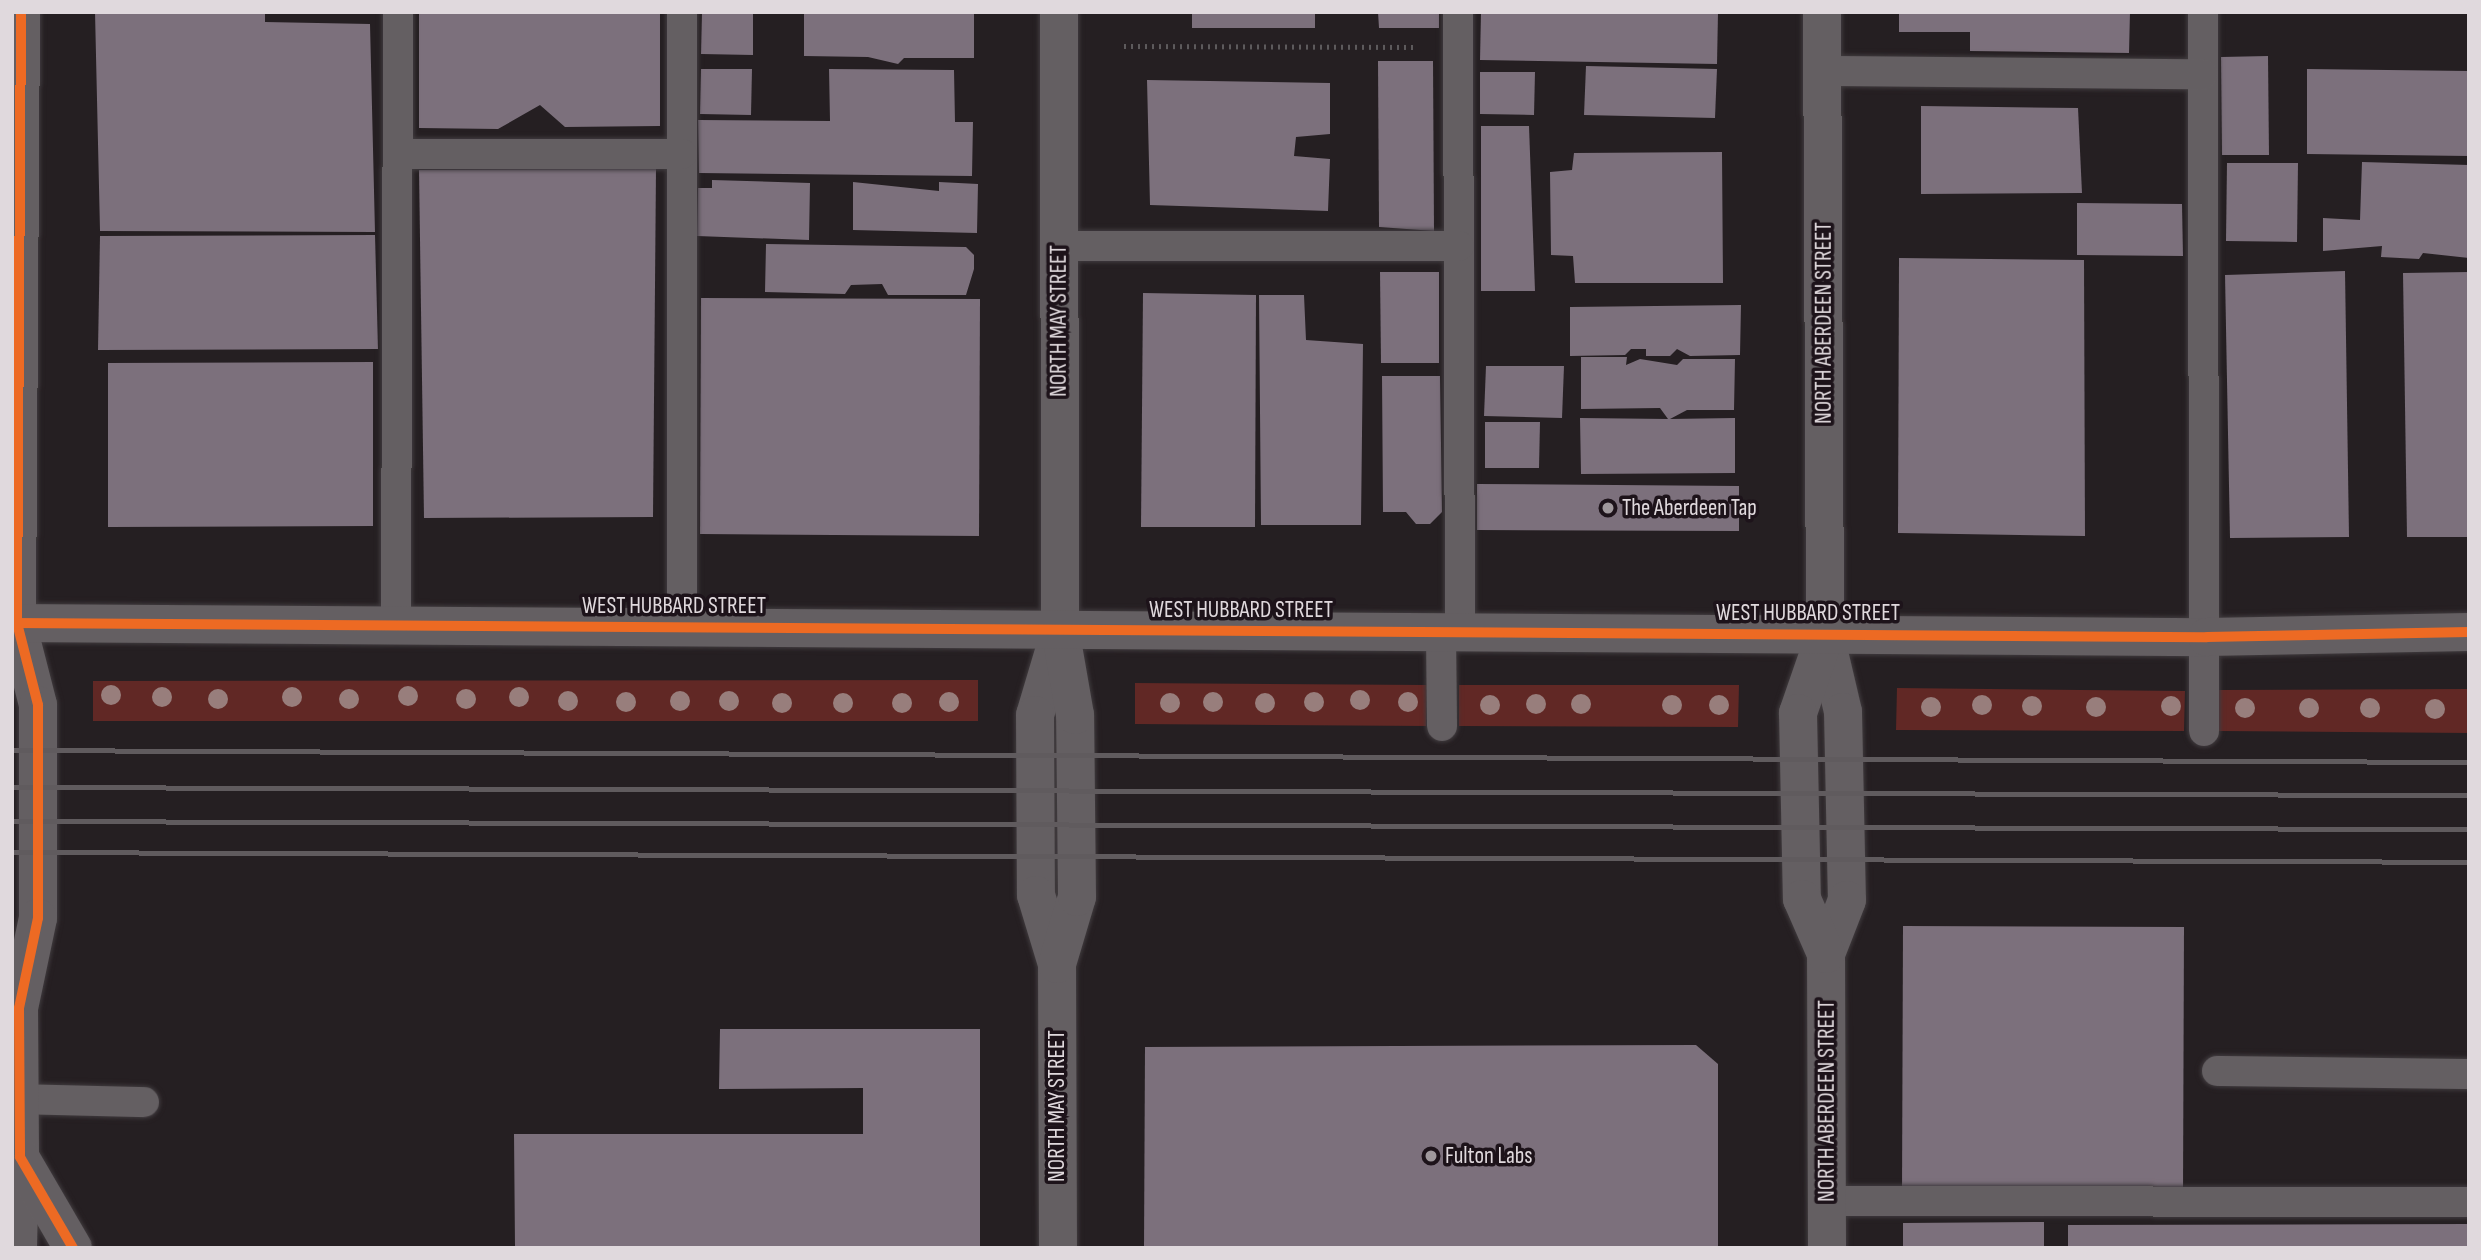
<!DOCTYPE html>
<html>
<head>
<meta charset="utf-8">
<style>
	body { margin:0 }
	#map { position:relative; width:2481px; height:1260px; overflow:hidden; background:#251f22; font-family:"Sofia Sans Condensed",sans-serif }
	div>[style] { position:absolute }
	[style*='--x'] { left:calc(var(--x)*1px); top:calc(var(--y)*1px); width:calc(var(--w)*1px); rotate:calc(var(--a)*1deg) }
	.green>* { inset:0; background:#612825 }
	.building>* { inset:0; background:#7c707c }
	.path>* { height:4.5px; margin-top:-2.25px; transform-origin:0; background:repeating-linear-gradient(90deg,#5d5a5c 0 2px,transparent 0 7px) }
	.roads { filter:drop-shadow(0 0 2px #403b3e) drop-shadow(0 0 2px #403b3e) }
	.lane>* { height:30px; margin:-15px; padding:0 15px; transform-origin:15px; border-radius:15px; background:#645f62 }
	.street>* { height:38px; margin:-19px; padding:0 19px; transform-origin:19px; border-radius:19px; background:#645f62 }
	.secondary>* { height:38px; margin:-19px; padding:0 19px; transform-origin:19px; border-radius:19px; background:#645f62 }
	.rail>* { height:5px; margin:-2.5px; padding:0 2.5px; transform-origin:2.5px; border-radius:2.5px; background:#605b5e }
	.cycleway>* { height:10px; margin:-5px; padding:0 5px; transform-origin:5px; border-radius:5px; background:#ed6a23 }
	.trees>* { width:20px; height:20px; margin:-10px; border-radius:50%; background:#987e7c }
	.dots>* { width:19px; height:19px; translate:-50% -50%; box-sizing:border-box; border:4px solid #1d131a; border-radius:50% }
	span { translate:-50% -50%; white-space:nowrap; text-align:center; line-height:1.15; -webkit-text-stroke:7px #1d131a; paint-order:stroke }
	.street-label { font-size:23px; color:#e0d9dd }
	.poi-label { font-size:23px; color:#e0d9dd }
	.left { translate:0 -50%; text-align:left }
	.frame { position:absolute; inset:0; border:14px solid #e0d9dd; pointer-events:none }
</style>
</head>
<body>
<div id="map">
	<div class="green">
		<i style="clip-path:polygon(978px 680px,978px 721px,93px 721px,93px 681px)"></i>
		<i style="clip-path:polygon(1135px 683px,1427px 685px,1426px 726px,1135px 724px)"></i>
		<i style="clip-path:polygon(1459px 685px,1739px 685px,1738px 727px,1459px 726px)"></i>
		<i style="clip-path:polygon(1897px 688px,2185px 691px,2184px 731px,1896px 730px)"></i>
		<i style="clip-path:polygon(2469px 689px,2469px 733px,2219px 731px,2219px 690px)"></i>
	</div>
	<div class="building">
		<i style="clip-path:polygon(95px 12px,265px 12px,265px 22px,370px 24px,375px 232px,100px 231px)"></i>
		<i style="clip-path:polygon(419px 12px,660px 12px,660px 126px,565px 127px,540px 105px,498px 129px,419px 128px)"></i>
		<i style="clip-path:polygon(702px 12px,753px 12px,753px 55px,701px 54px)"></i>
		<i style="clip-path:polygon(804px 12px,974px 12px,974px 58px,904px 58px,898px 64px,868px 57px,804px 56px)"></i>
		<i style="clip-path:polygon(1192px 12px,1315px 12px,1315px 28px,1192px 28px)"></i>
		<i style="clip-path:polygon(1378px 12px,1439px 12px,1439px 28px,1379px 28px)"></i>
		<i style="clip-path:polygon(1481px 12px,1718px 13px,1717px 64px,1480px 60px)"></i>
		<i style="clip-path:polygon(1899px 12px,2130px 12px,2129px 53px,1970px 51px,1970px 32px,1899px 32px)"></i>
		<i style="clip-path:polygon(2268px 56px,2269px 155px,2222px 155px,2221px 57px)"></i>
		<i style="clip-path:polygon(1378px 61px,1433px 61px,1434px 231px,1379px 227px)"></i>
		<i style="clip-path:polygon(1586px 66px,1717px 69px,1715px 118px,1584px 115px)"></i>
		<i style="clip-path:polygon(701px 69px,752px 69px,751px 115px,700px 114px)"></i>
		<i style="clip-path:polygon(829px 69px,954px 70px,955px 122px,973px 122px,972px 176px,699px 173px,698px 120px,830px 121px)"></i>
		<i style="clip-path:polygon(2307px 69px,2469px 71px,2469px 156px,2307px 154px)"></i>
		<i style="clip-path:polygon(1480px 72px,1535px 72px,1534px 115px,1480px 114px)"></i>
		<i style="clip-path:polygon(1147px 80px,1330px 83px,1330px 134px,1296px 137px,1294px 156px,1330px 159px,1328px 211px,1150px 205px)"></i>
		<i style="clip-path:polygon(1921px 106px,2078px 108px,2082px 193px,1921px 194px)"></i>
		<i style="clip-path:polygon(1481px 126px,1529px 126px,1535px 291px,1481px 291px)"></i>
		<i style="clip-path:polygon(1722px 152px,1723px 283px,1575px 283px,1573px 256px,1551px 255px,1550px 172px,1572px 170px,1574px 153px)"></i>
		<i style="clip-path:polygon(2362px 162px,2469px 165px,2469px 258px,2423px 253px,2419px 259px,2381px 257px,2382px 246px,2323px 251px,2323px 218px,2360px 220px)"></i>
		<i style="clip-path:polygon(2227px 163px,2298px 163px,2297px 242px,2226px 241px)"></i>
		<i style="clip-path:polygon(656px 169px,653px 517px,424px 518px,419px 170px)"></i>
		<i style="clip-path:polygon(712px 180px,810px 183px,809px 240px,697px 236px,698px 188px,712px 188px)"></i>
		<i style="clip-path:polygon(853px 182px,939px 191px,939px 182px,978px 184px,977px 233px,853px 230px)"></i>
		<i style="clip-path:polygon(2077px 203px,2182px 204px,2183px 256px,2077px 255px)"></i>
		<i style="clip-path:polygon(375px 235px,378px 349px,98px 350px,100px 236px)"></i>
		<i style="clip-path:polygon(766px 244px,966px 247px,974px 255px,974px 269px,966px 295px,888px 295px,882px 284px,851px 285px,845px 294px,765px 292px)"></i>
		<i style="clip-path:polygon(1899px 258px,2084px 260px,2085px 536px,1898px 533px)"></i>
		<i style="clip-path:polygon(2345px 271px,2349px 537px,2230px 538px,2225px 275px)"></i>
		<i style="clip-path:polygon(1380px 272px,1439px 272px,1439px 363px,1381px 363px)"></i>
		<i style="clip-path:polygon(2469px 272px,2469px 537px,2407px 537px,2403px 273px)"></i>
		<i style="clip-path:polygon(1143px 293px,1256px 295px,1255px 527px,1141px 527px)"></i>
		<i style="clip-path:polygon(1259px 295px,1304px 295px,1306px 340px,1363px 344px,1361px 525px,1261px 525px)"></i>
		<i style="clip-path:polygon(701px 298px,980px 299px,979px 536px,700px 534px)"></i>
		<i style="clip-path:polygon(1741px 305px,1740px 355px,1690px 356px,1677px 349px,1670px 356px,1646px 356px,1646px 349px,1631px 349px,1625px 355px,1570px 356px,1570px 307px)"></i>
		<i style="clip-path:polygon(1581px 357px,1627px 357px,1626px 365px,1640px 359px,1677px 365px,1683px 359px,1735px 359px,1734px 410px,1687px 410px,1670px 419px,1735px 418px,1735px 473px,1581px 474px,1580px 418px,1668px 419px,1660px 408px,1581px 409px)"></i>
		<i style="clip-path:polygon(373px 362px,373px 526px,108px 527px,108px 363px)"></i>
		<i style="clip-path:polygon(1486px 366px,1564px 366px,1562px 418px,1484px 416px)"></i>
		<i style="clip-path:polygon(1382px 376px,1440px 376px,1442px 512px,1430px 524px,1416px 524px,1406px 512px,1383px 512px)"></i>
		<i style="clip-path:polygon(1485px 422px,1540px 422px,1539px 468px,1485px 468px)"></i>
		<i style="clip-path:polygon(1477px 484px,1739px 486px,1739px 531px,1477px 530px)"></i>
		<i style="clip-path:polygon(1903px 926px,2184px 927px,2183px 1195px,1902px 1194px)"></i>
		<i style="clip-path:polygon(720px 1029px,980px 1029px,980px 1248px,515px 1248px,514px 1134px,863px 1134px,863px 1088px,719px 1089px)"></i>
		<i style="clip-path:polygon(1696px 1045px,1718px 1064px,1718px 1248px,1144px 1248px,1145px 1047px)"></i>
		<i style="clip-path:polygon(2044px 1222px,2044px 1248px,1903px 1248px,1903px 1223px)"></i>
		<i style="clip-path:polygon(2469px 1224px,2469px 1248px,2068px 1248px,2068px 1225px)"></i>
	</div>
	<div class="path">
		<i style="--x:1124;--y:46;--w:292;--a:0.2"></i>
	</div>
	<div class="roads">
		<div class="lane">
			<i style="--x:682;--y:12;--w:615;--a:90"></i>
			<i style="--x:1458;--y:12;--w:620;--a:89.82"></i>
			<i style="--x:2203;--y:12;--w:719;--a:89.92"></i>
			<i style="--x:1823;--y:71;--w:380;--a:0.5"></i>
			<i style="--x:398;--y:154;--w:284;--a:0"></i>
			<i style="--x:1059;--y:246;--w:400;--a:0"></i>
			<i style="--x:396;--y:625;--w:613;--a:-89.81"></i>
			<i style="--x:1441;--y:632;--w:94;--a:89.4"></i>
			<i style="--x:2217;--y:1071;--w:252;--a:0.7"></i>
			<i style="--x:20;--y:1099;--w:124;--a:1.4"></i>
			<i style="--x:1827;--y:1201;--w:642;--a:0.09"></i>
		</div>
		<div class="street">
			<i style="--x:1822;--y:12;--w:623;--a:89.72"></i>
			<i style="--x:1825;--y:635;--w:79;--a:76.8"></i>
			<i style="--x:1843;--y:712;--w:188;--a:88.8"></i>
			<i style="--x:1847;--y:900;--w:58;--a:111.3"></i>
			<i style="--x:1826;--y:954;--w:294;--a:89.8"></i>
			<i style="--x:1825;--y:635;--w:83;--a:109.1"></i>
			<i style="--x:1798;--y:713;--w:186;--a:88.8"></i>
			<i style="--x:1802;--y:899;--w:60;--a:66.4"></i>
			<i style="--x:1058;--y:638;--w:80;--a:106.6"></i>
			<i style="--x:1035;--y:715;--w:180;--a:89.7"></i>
			<i style="--x:1036;--y:895;--w:72;--a:73.1"></i>
			<i style="--x:1057;--y:964;--w:284;--a:89.8"></i>
			<i style="--x:1057;--y:964;--w:70;--a:-73.4"></i>
			<i style="--x:1077;--y:897;--w:182;--a:-90.6"></i>
			<i style="--x:1075;--y:715;--w:87;--a:-99.9"></i>
			<i style="--x:1060;--y:629;--w:617;--a:-90.09"></i>
			<i style="--x:18;--y:1248;--w:91;--a:-88.7"></i>
		</div>
		<div class="secondary">
			<i style="--x:21;--y:12;--w:611;--a:90.38"></i>
			<i style="--x:17;--y:623;--w:85;--a:75.6"></i>
			<i style="--x:38;--y:705;--w:213;--a:90"></i>
			<i style="--x:38;--y:918;--w:92;--a:101.9"></i>
			<i style="--x:19;--y:1008;--w:149;--a:89.6"></i>
			<i style="--x:20;--y:1157;--w:105;--a:59.8"></i>
			<i style="--x:12;--y:623;--w:2195;--a:0.37"></i>
			<i style="--x:2207;--y:637;--w:262;--a:-1.1"></i>
		</div>
	</div>
	<div class="rail">
		<i style="--x:12;--y:750;--w:2457;--a:0.28"></i>
		<i style="--x:12;--y:787;--w:2457;--a:0.19"></i>
		<i style="--x:12;--y:821;--w:2457;--a:0.19"></i>
		<i style="--x:12;--y:852;--w:2457;--a:0.23"></i>
	</div>
	<div class="cycleway">
		<i style="--x:21;--y:12;--w:611;--a:90.38"></i>
		<i style="--x:17;--y:623;--w:85;--a:75.6"></i>
		<i style="--x:38;--y:705;--w:213;--a:90"></i>
		<i style="--x:38;--y:918;--w:92;--a:101.9"></i>
		<i style="--x:19;--y:1008;--w:149;--a:89.6"></i>
		<i style="--x:20;--y:1157;--w:105;--a:59.8"></i>
		<i style="--x:12;--y:623;--w:2195;--a:0.37"></i>
		<i style="--x:2207;--y:637;--w:262;--a:-1.1"></i>
	</div>
	<div class="trees">
		<i style="left:111px;top:695px"></i>
		<i style="left:408px;top:696px"></i>
		<i style="left:162px;top:697px"></i>
		<i style="left:292px;top:697px"></i>
		<i style="left:519px;top:697px"></i>
		<i style="left:218px;top:699px"></i>
		<i style="left:349px;top:699px"></i>
		<i style="left:466px;top:699px"></i>
		<i style="left:1360px;top:700px"></i>
		<i style="left:568px;top:701px"></i>
		<i style="left:680px;top:701px"></i>
		<i style="left:729px;top:701px"></i>
		<i style="left:626px;top:702px"></i>
		<i style="left:949px;top:702px"></i>
		<i style="left:1213px;top:702px"></i>
		<i style="left:1314px;top:702px"></i>
		<i style="left:1408px;top:702px"></i>
		<i style="left:782px;top:703px"></i>
		<i style="left:843px;top:703px"></i>
		<i style="left:902px;top:703px"></i>
		<i style="left:1170px;top:703px"></i>
		<i style="left:1265px;top:703px"></i>
		<i style="left:1536px;top:704px"></i>
		<i style="left:1581px;top:704px"></i>
		<i style="left:1490px;top:705px"></i>
		<i style="left:1672px;top:705px"></i>
		<i style="left:1719px;top:705px"></i>
		<i style="left:1982px;top:705px"></i>
		<i style="left:2032px;top:706px"></i>
		<i style="left:2171px;top:706px"></i>
		<i style="left:1931px;top:707px"></i>
		<i style="left:2096px;top:707px"></i>
		<i style="left:2245px;top:708px"></i>
		<i style="left:2309px;top:708px"></i>
		<i style="left:2370px;top:708px"></i>
		<i style="left:2435px;top:709px"></i>
	</div>
	<div class="dots">
		<i style="left:1608px;top:508px;background:#9f989c"></i>
		<i style="left:1431px;top:1156px;background:#9f989c"></i>
	</div>
	<div class="street-label">
		<span style="left:1059px;top:321px;rotate:-90deg">NORTH MAY STREET</span>
		<span style="left:1824px;top:323px;rotate:-90deg">NORTH ABERDEEN STREET</span>
		<span style="left:674px;top:606px">WEST HUBBARD STREET</span>
		<span style="left:1241px;top:610px">WEST HUBBARD STREET</span>
		<span style="left:1808px;top:613px">WEST HUBBARD STREET</span>
		<span style="left:1827px;top:1101px;rotate:-90deg">NORTH ABERDEEN STREET</span>
		<span style="left:1057px;top:1106px;rotate:-90deg">NORTH MAY STREET</span>
	</div>
	<div class="poi-label">
		<span class="left" style="left:1622px;top:508px">The Aberdeen Tap</span>
		<span class="left" style="left:1445px;top:1156px">Fulton Labs</span>
	</div>
	<div class="frame"></div>
</div>
</body>
</html>
